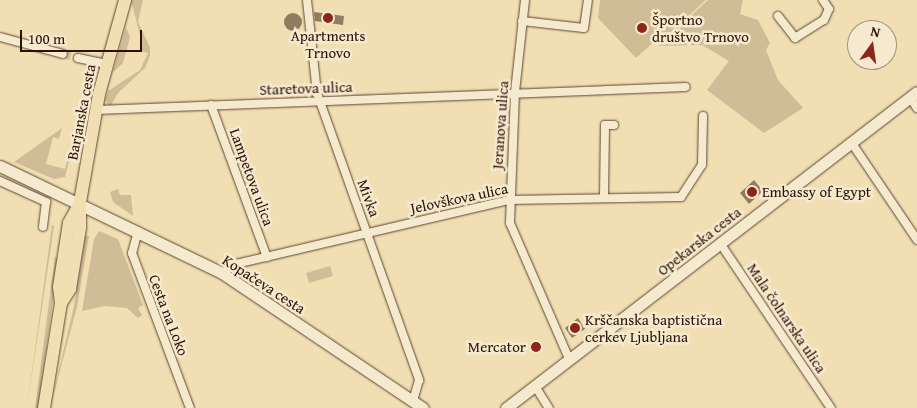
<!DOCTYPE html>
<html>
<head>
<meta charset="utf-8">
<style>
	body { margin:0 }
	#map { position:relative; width:917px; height:408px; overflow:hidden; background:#f1dfb3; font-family:"Gentium Book Plus",serif }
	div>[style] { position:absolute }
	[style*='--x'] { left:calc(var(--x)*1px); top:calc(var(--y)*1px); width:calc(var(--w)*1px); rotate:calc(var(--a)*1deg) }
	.green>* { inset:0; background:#d0bc96 }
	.building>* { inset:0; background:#927c60 }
	.round { border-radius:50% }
	.street-tunnel>* { height:8px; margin-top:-4px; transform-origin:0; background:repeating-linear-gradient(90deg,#d3c099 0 8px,transparent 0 12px) }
	.roads { filter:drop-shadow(0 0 1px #5d4431) drop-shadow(0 0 1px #5d4431) }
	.street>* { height:8px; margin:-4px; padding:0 4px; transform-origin:4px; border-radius:4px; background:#f6eace }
	.secondary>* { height:11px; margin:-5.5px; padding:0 5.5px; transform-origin:5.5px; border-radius:5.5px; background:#f6eace }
	.primary>* { height:12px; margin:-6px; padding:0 6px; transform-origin:6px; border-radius:6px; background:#f1dfb3 }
	.dots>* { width:14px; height:14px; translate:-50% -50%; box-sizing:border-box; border:2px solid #f6eace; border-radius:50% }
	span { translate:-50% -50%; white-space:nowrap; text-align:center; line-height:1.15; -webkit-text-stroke:5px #f6eace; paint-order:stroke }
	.poi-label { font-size:15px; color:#2c1006 }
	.left { translate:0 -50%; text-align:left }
	.right { translate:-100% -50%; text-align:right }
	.street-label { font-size:15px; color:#2c1006 }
	.north { position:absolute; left:847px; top:20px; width:50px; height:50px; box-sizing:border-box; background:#f6eace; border:1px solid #a5937e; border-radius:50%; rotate:14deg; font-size:14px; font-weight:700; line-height:20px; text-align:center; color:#2c1006 }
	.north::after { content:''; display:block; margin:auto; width:18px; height:22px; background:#8f2418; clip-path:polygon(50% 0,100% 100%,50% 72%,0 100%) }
	.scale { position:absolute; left:20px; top:30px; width:122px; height:22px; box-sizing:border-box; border:2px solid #2c1006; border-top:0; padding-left:6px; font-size:15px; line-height:18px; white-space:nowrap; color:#2c1006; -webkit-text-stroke:4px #f6eace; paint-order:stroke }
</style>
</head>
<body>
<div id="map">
	<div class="green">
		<i style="clip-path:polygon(131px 0,143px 0,138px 22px,150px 47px,150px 56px,145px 68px,118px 93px,110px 107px,105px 100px,108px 91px,140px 70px,148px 53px,140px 51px,142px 43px)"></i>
		<i style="clip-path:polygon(600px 0,706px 0,660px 42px,657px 39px,636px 58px,598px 18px)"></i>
		<i style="clip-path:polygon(708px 0,743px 0,740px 14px,758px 20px,770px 43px,766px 50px,778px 80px,803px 108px,764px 133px,707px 90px,729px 61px,702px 45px,658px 46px)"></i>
		<i style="clip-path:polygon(126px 27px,130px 37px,123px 63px,113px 72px)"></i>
		<i style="clip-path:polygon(91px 77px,65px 177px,54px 179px,14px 162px,62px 128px,59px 139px,53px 137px,46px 164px,65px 169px)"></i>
		<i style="clip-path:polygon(118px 189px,120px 195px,131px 195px,133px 216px,113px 202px,110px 192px)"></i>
		<i style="clip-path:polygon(52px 225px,54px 226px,27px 408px)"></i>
		<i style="clip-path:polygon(99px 231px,118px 239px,143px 305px,138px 308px,142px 315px,138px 318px,127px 308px,105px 306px,82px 311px,94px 239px)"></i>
		<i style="clip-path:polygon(85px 235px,89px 236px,77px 307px,50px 408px,74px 306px)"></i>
		<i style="clip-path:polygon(55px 257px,59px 258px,38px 408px,35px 408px)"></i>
		<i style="clip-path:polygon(330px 266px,333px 276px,309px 283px,306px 273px)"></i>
	</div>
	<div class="building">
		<i style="clip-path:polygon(314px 12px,344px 16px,343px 25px,315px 21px)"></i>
		<i class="round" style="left:284px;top:13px;width:18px;height:18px"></i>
		<i style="clip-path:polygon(754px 180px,763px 191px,749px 204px,740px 193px)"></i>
		<i style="clip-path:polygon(578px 318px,585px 329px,572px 338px,565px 328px)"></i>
	</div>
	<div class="street-tunnel">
		<i style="--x:63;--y:54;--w:16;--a:15"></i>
	</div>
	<div class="roads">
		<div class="street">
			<i style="--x:307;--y:0;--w:94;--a:83.9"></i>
			<i style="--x:317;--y:93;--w:305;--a:70.4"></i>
			<i style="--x:419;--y:380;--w:22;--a:106"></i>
			<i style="--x:525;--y:0;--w:93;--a:96.2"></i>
			<i style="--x:515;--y:92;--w:131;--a:92.2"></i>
			<i style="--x:510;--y:223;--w:148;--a:66.5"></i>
			<i style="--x:778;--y:16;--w:28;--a:52"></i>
			<i style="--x:795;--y:38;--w:34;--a:-32"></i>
			<i style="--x:824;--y:20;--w:12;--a:-66"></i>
			<i style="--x:829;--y:9;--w:11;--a:-124"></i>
			<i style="--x:522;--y:21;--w:62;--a:6.4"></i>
			<i style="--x:584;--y:28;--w:28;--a:-82"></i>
			<i style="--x:0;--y:37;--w:65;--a:15.1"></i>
			<i style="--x:78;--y:58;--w:29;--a:12"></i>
			<i style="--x:910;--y:97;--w:13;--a:58"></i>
			<i style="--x:211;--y:105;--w:162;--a:69.8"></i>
			<i style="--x:97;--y:110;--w:589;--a:-2.24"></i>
			<i style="--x:851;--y:142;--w:118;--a:56"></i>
			<i style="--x:0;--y:181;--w:51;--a:24.5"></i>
			<i style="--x:46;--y:202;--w:25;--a:97"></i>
			<i style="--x:604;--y:197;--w:72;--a:-89.2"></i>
			<i style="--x:605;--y:125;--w:9;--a:0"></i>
			<i style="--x:138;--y:231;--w:23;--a:105"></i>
			<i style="--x:132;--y:253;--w:165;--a:69.5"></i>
			<i style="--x:720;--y:243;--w:199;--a:56.1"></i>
			<i style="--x:222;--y:273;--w:17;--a:-33"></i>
			<i style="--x:236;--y:264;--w:280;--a:-13.2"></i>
			<i style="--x:509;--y:200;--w:172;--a:-1"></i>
			<i style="--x:681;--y:197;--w:38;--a:-57"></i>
			<i style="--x:702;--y:165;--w:49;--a:-88.8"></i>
			<i style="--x:535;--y:386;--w:26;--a:58"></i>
		</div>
		<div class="secondary">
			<i style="--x:0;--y:166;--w:246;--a:25.7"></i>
			<i style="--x:222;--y:273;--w:242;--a:33.9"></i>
			<i style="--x:506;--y:408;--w:518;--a:-37.56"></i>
		</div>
		<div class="primary">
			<i style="--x:61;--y:303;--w:17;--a:-57"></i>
			<i style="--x:70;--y:289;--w:62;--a:-80.7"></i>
			<i style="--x:80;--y:228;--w:26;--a:-90"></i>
			<i style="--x:80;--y:202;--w:110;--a:-80"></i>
			<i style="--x:99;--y:94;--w:98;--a:-74.5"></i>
			<i style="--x:44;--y:408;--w:106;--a:-80.8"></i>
			<i style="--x:61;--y:303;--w:16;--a:-97"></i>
			<i style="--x:59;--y:287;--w:65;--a:-81.1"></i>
			<i style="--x:69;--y:223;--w:21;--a:-61"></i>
		</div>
	</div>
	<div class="dots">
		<i style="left:328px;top:18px;background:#8f2418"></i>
		<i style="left:642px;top:28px;background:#8f2418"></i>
		<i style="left:752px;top:192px;background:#8f2418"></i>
		<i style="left:575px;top:328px;background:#8f2418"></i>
		<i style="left:536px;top:347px;background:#8f2418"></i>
	</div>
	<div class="poi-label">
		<span class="left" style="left:652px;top:28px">Športno<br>društvo Trnovo</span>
		<span style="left:328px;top:44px">Apartments<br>Trnovo</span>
		<span class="left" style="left:762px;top:192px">Embassy of Egypt</span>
		<span class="left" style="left:585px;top:328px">Krščanska baptistična<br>cerkev Ljubljana</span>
		<span class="right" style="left:526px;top:347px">Mercator</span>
	</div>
	<div class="street-label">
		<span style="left:306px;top:88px;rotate:-2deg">Staretova ulica</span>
		<span style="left:81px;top:112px;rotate:-79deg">Barjanska cesta</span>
		<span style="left:500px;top:125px;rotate:-86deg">Jeranova ulica</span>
		<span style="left:252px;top:177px;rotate:70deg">Lampetova ulica</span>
		<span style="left:369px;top:198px;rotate:70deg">Mivka</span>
		<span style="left:459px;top:198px;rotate:-12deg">Jelovškova ulica</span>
		<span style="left:699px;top:241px;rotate:-38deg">Opekarska cesta</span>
		<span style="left:264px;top:284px;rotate:33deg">Kopačeva cesta</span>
		<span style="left:169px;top:315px;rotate:69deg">Cesta na Loko</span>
		<span style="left:787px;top:318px;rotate:56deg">Mala čolnarska ulica</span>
	</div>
	<div class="north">N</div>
	<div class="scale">100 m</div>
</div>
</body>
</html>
